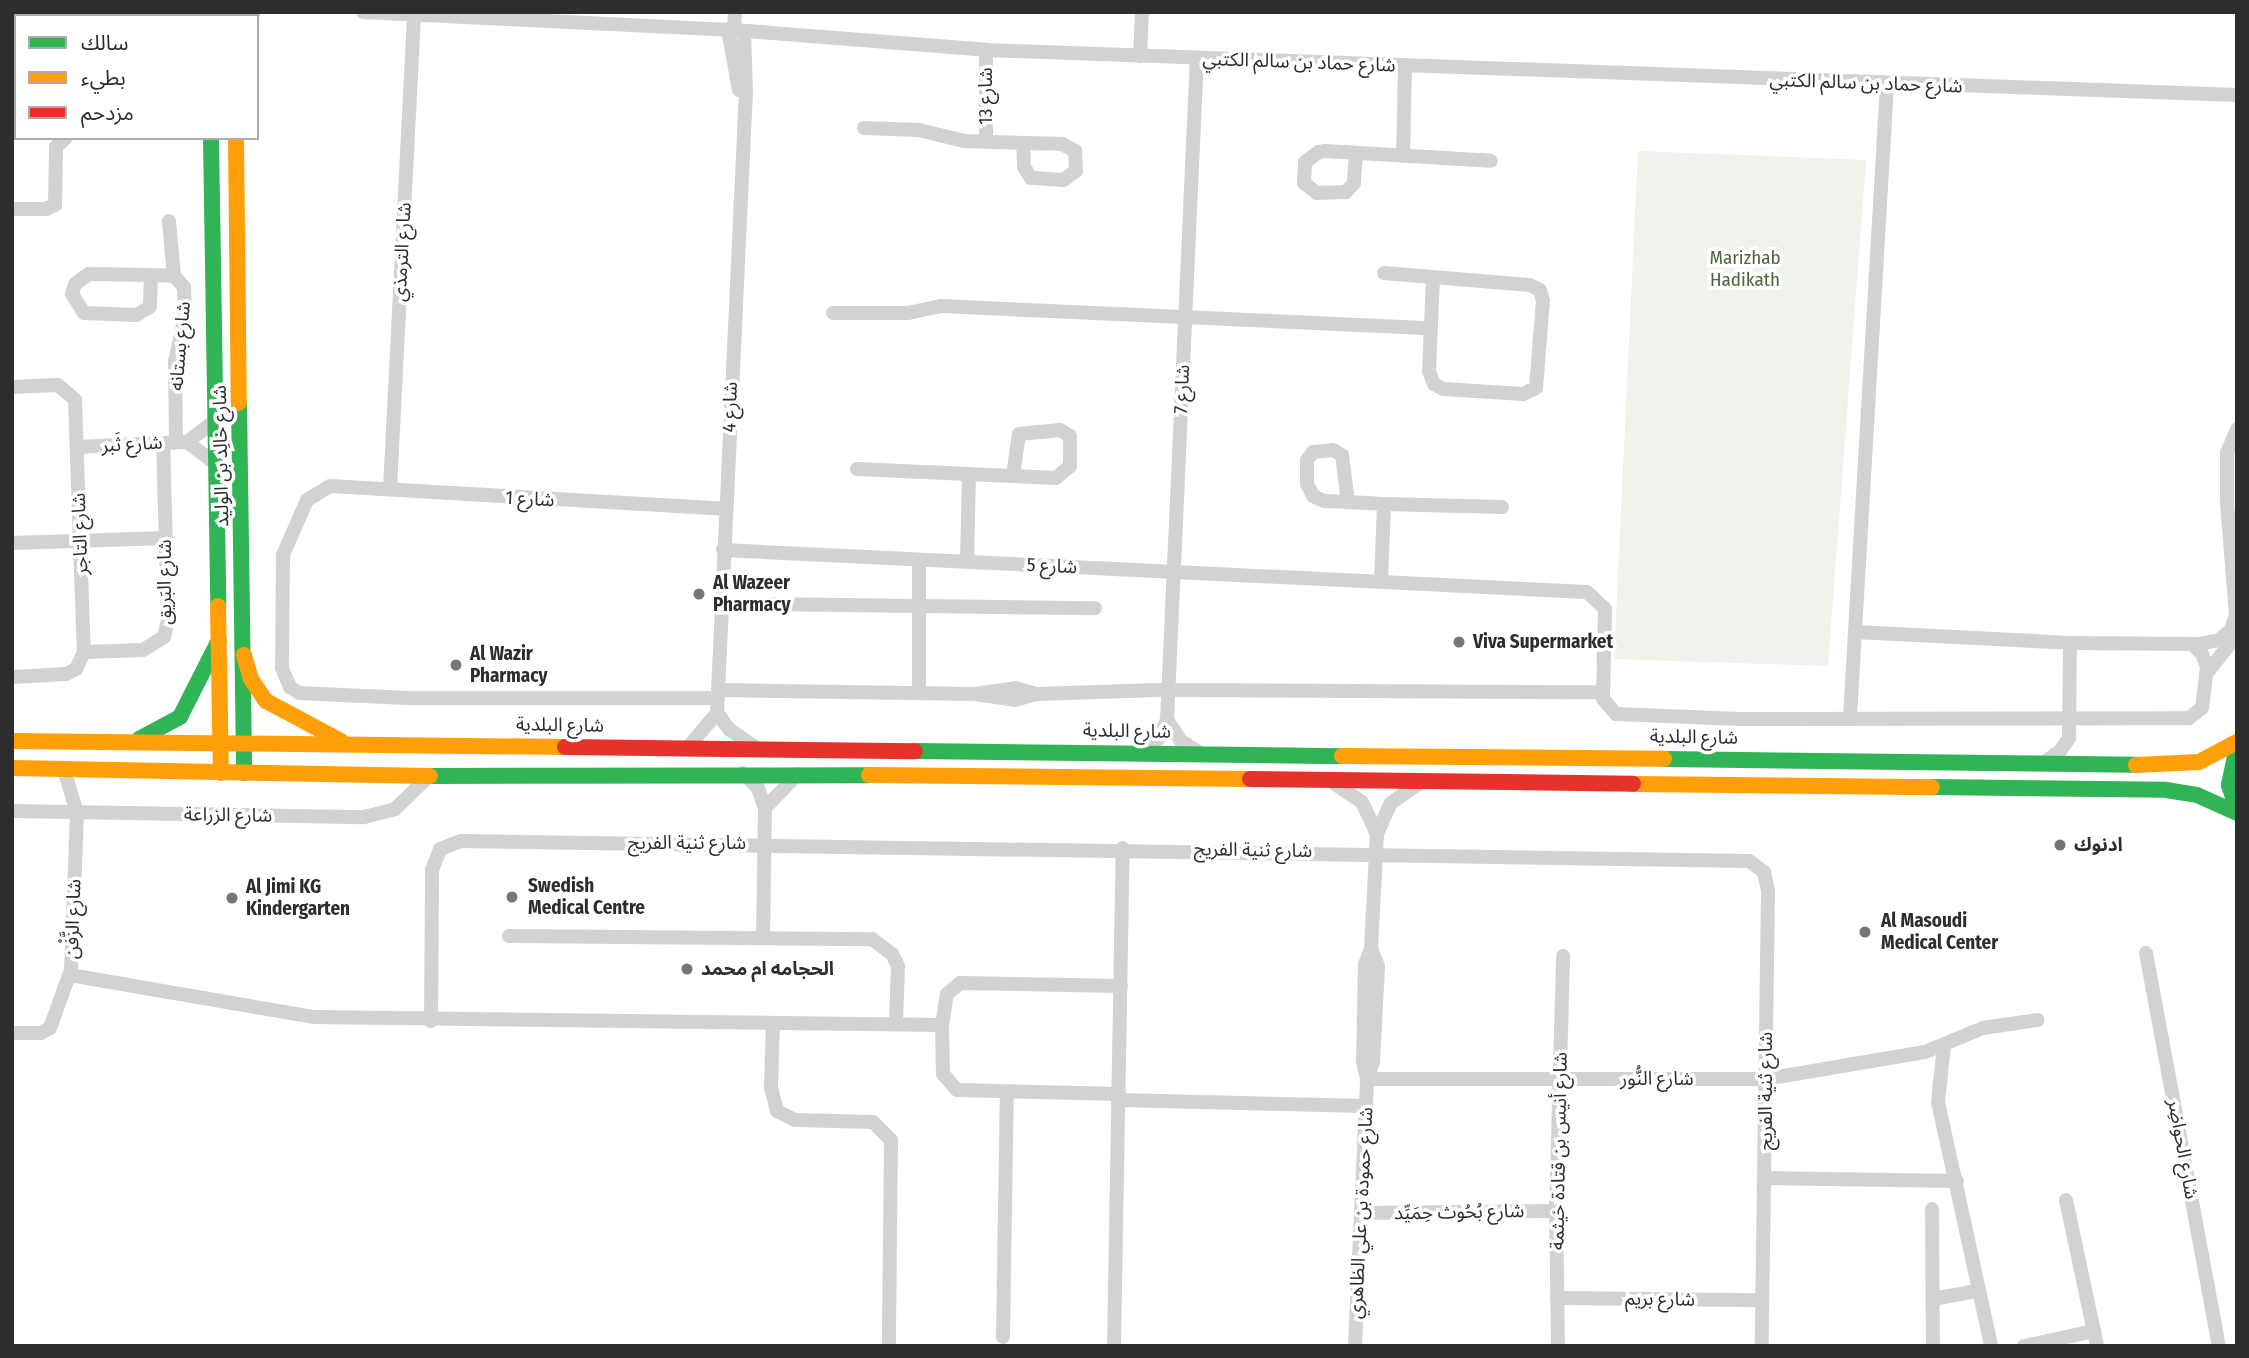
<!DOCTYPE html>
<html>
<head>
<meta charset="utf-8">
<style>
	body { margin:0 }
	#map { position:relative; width:2249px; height:1358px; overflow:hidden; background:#fff; font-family:"Fira Sans Condensed","Noto Sans Arabic",sans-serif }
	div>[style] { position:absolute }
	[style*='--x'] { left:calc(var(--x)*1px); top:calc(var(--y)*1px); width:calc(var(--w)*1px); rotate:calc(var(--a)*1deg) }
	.green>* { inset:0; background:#eff3eb }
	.street>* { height:14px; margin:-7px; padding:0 7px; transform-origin:7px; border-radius:7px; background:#d2d2d2 }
	.fast>* { height:16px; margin:-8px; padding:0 8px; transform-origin:8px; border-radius:8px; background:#30b455 }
	.slow>* { height:16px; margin:-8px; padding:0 8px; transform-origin:8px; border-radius:8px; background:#ff9f0a }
	.jam>* { height:16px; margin:-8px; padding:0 8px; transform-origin:8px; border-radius:8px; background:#e5322d }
	.dots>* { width:19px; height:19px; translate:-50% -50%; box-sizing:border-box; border:4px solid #fff; border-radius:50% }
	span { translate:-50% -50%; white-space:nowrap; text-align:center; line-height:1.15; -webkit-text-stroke:7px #fff; paint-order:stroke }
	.street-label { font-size:19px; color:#2d2d2d }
	.park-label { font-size:19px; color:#4e663c }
	.poi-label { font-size:19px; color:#2d2d2d; font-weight:700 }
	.left { translate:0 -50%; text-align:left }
	.frame { position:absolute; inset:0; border:14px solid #2d2d2d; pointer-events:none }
	.legend { position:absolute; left:14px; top:14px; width:245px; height:126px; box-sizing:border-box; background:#fff; border:2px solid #ababab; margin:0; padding:9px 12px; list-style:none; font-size:21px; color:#2d2d2d }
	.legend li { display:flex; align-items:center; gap:14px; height:35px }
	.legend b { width:35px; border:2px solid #ababab }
</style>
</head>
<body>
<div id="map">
	<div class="green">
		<i style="clip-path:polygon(1638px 151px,1866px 160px,1828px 666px,1614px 659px)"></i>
	</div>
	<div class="street">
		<i style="--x:162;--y:12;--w:4;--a:90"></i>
		<i style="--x:363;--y:12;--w:371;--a:2.8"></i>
		<i style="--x:734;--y:30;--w:253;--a:4.5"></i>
		<i style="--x:986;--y:50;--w:1252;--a:2.06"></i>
		<i style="--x:249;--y:16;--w:6;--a:-39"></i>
		<i style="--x:728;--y:29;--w:62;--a:79.8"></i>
		<i style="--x:734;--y:30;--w:18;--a:-87"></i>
		<i style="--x:986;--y:50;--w:92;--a:90"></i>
		<i style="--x:1140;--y:56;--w:44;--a:-87.4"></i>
		<i style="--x:864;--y:128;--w:55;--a:2.1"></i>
		<i style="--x:919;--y:130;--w:46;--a:13.7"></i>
		<i style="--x:964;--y:141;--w:59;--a:1.9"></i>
		<i style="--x:1023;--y:143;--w:39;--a:1"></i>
		<i style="--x:1062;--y:144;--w:15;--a:28"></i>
		<i style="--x:1075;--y:151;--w:20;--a:87"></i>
		<i style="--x:1076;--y:171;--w:16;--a:145"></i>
		<i style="--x:1063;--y:180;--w:32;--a:-176"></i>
		<i style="--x:1031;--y:178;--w:13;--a:-122"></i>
		<i style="--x:1024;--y:167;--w:24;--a:-92"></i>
		<i style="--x:1356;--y:153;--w:30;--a:94"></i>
		<i style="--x:1354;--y:183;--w:12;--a:132"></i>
		<i style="--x:1346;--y:192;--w:29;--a:178"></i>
		<i style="--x:1317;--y:193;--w:16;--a:-142"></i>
		<i style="--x:1304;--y:183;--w:21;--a:-87"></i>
		<i style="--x:1305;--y:162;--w:17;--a:-36"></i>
		<i style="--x:1319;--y:152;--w:6;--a:-9"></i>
		<i style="--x:1325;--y:151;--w:166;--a:3.4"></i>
		<i style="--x:1403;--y:156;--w:90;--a:-88.7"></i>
		<i style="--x:12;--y:209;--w:34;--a:0"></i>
		<i style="--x:46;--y:209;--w:10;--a:-24"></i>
		<i style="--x:55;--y:205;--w:58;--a:-89"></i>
		<i style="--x:56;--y:147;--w:13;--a:-42"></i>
		<i style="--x:169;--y:221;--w:55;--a:84.8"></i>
		<i style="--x:1384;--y:273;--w:146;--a:4.7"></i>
		<i style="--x:1530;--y:285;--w:11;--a:27"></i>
		<i style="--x:1540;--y:290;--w:11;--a:75"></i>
		<i style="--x:1543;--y:301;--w:87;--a:94.6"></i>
		<i style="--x:1536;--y:388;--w:14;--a:155"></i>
		<i style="--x:1523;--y:394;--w:80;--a:-176.4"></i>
		<i style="--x:1443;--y:389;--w:10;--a:-151"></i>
		<i style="--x:1434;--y:384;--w:14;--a:-111"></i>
		<i style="--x:1429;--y:371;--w:92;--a:-87.5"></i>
		<i style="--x:89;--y:274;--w:62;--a:0.9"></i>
		<i style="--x:151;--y:275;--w:32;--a:92"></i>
		<i style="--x:150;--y:307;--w:16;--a:150"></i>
		<i style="--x:136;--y:315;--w:52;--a:-177.8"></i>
		<i style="--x:84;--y:313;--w:22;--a:-122"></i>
		<i style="--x:72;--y:294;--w:10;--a:-73"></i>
		<i style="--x:75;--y:284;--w:17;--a:-36"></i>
		<i style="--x:151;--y:275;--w:23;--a:2"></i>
		<i style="--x:174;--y:276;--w:15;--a:48"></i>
		<i style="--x:184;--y:287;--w:30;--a:88"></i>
		<i style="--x:185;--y:317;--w:45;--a:102.8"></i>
		<i style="--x:175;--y:361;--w:81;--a:89.3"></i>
		<i style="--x:833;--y:313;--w:75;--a:0"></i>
		<i style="--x:908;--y:313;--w:34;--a:-12"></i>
		<i style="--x:941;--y:306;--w:490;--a:2.6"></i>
		<i style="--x:12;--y:387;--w:46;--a:-2.5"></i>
		<i style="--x:58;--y:385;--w:23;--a:41"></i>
		<i style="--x:75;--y:400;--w:252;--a:88"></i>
		<i style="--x:84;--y:652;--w:19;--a:115"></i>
		<i style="--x:76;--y:669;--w:11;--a:153"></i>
		<i style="--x:66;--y:674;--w:54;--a:176.8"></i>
		<i style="--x:187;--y:442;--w:35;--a:37"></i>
		<i style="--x:77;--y:447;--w:110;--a:-2.6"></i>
		<i style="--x:187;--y:442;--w:34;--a:-37"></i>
		<i style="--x:857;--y:469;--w:199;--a:2.6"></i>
		<i style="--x:1056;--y:478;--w:18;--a:-41"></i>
		<i style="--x:1070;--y:466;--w:30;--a:-90"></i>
		<i style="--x:1070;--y:436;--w:12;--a:-149"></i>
		<i style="--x:1060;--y:430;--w:41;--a:174.4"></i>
		<i style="--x:1019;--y:434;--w:42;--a:98.1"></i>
		<i style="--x:390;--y:489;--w:476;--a:-87.1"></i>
		<i style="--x:1348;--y:502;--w:47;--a:-97.3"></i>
		<i style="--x:1342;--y:455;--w:10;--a:-151"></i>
		<i style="--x:1333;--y:450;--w:20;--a:174"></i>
		<i style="--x:1313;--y:452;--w:10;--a:127"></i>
		<i style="--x:1307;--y:460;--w:24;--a:90"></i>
		<i style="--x:1307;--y:484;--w:13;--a:63"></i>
		<i style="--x:1313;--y:496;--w:12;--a:24"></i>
		<i style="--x:1324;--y:501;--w:24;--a:2"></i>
		<i style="--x:1348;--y:502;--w:36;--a:3"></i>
		<i style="--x:1384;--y:504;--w:118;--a:1.5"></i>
		<i style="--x:12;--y:543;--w:154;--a:-1.9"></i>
		<i style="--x:723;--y:550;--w:865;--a:2.78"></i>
		<i style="--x:1587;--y:592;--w:25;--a:43"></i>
		<i style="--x:1605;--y:609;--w:90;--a:91.3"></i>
		<i style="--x:1603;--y:699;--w:20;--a:49"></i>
		<i style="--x:1616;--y:714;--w:124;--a:2.3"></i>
		<i style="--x:1740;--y:719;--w:449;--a:-0.1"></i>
		<i style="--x:2189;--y:718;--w:16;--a:-38"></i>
		<i style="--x:2202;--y:708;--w:41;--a:-83"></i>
		<i style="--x:2207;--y:667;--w:14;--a:-111"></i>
		<i style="--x:2202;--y:654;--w:14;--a:-135"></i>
		<i style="--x:967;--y:561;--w:87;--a:-88.7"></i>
		<i style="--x:1381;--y:582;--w:78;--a:-87.8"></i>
		<i style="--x:755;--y:604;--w:340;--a:0.7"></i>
		<i style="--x:1855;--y:632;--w:215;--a:2.9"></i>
		<i style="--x:2070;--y:643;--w:129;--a:0.4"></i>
		<i style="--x:2199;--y:644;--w:20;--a:-11"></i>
		<i style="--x:2219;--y:640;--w:16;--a:-40"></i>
		<i style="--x:2231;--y:630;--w:16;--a:-72"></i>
		<i style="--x:2236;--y:615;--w:113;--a:-94.6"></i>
		<i style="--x:2227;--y:502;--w:49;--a:-90"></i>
		<i style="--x:2227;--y:453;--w:26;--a:-67"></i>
		<i style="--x:84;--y:652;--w:59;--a:-1.9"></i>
		<i style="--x:143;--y:650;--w:25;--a:-32"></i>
		<i style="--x:164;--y:637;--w:18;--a:-77"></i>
		<i style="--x:168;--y:619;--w:176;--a:-91.6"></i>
		<i style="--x:2206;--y:674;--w:50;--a:-51.5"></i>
		<i style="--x:718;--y:690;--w:257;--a:0.9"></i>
		<i style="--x:975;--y:694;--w:40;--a:8.5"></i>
		<i style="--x:1015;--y:700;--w:22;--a:-16"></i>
		<i style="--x:1036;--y:694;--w:123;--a:-1.9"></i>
		<i style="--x:1159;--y:690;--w:443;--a:0.3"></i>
		<i style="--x:919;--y:693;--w:133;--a:-90"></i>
		<i style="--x:975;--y:694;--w:40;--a:-8.5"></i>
		<i style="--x:1015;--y:688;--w:22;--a:16"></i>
		<i style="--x:718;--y:698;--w:311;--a:180"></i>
		<i style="--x:407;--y:698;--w:108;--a:-177.3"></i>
		<i style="--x:299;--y:693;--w:11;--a:-146"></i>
		<i style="--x:290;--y:687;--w:21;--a:-113"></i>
		<i style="--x:282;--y:668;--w:113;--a:-89.5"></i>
		<i style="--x:283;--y:555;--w:60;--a:-66.4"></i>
		<i style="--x:307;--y:500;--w:27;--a:-31"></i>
		<i style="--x:330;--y:486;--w:396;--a:3.3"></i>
		<i style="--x:717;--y:713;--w:21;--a:53"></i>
		<i style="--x:730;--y:730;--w:30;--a:34"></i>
		<i style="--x:1850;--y:717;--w:634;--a:-86.65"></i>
		<i style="--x:1167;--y:720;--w:25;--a:56"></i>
		<i style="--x:1181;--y:741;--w:19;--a:32"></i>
		<i style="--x:688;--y:747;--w:45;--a:-49.5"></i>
		<i style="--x:717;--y:713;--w:622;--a:-87.33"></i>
		<i style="--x:746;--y:92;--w:61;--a:-91.9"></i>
		<i style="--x:1141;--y:752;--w:21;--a:-37"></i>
		<i style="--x:1158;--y:739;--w:21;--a:-65"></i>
		<i style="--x:1167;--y:720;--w:663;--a:-87.41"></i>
		<i style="--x:2043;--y:763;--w:21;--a:-35"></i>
		<i style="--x:2060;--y:751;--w:16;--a:-55"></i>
		<i style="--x:2069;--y:738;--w:95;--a:-89.4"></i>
		<i style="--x:743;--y:773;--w:21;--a:45"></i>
		<i style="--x:758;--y:788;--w:21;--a:71"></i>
		<i style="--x:765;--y:808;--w:130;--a:90.9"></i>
		<i style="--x:1335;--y:784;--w:32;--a:34"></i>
		<i style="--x:1362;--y:802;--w:35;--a:65"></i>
		<i style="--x:765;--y:808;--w:47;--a:-45.9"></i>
		<i style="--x:12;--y:811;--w:352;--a:1"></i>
		<i style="--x:364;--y:817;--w:32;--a:-14"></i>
		<i style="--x:395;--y:809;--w:47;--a:-44.1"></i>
		<i style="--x:509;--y:936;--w:363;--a:0.5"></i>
		<i style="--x:872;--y:939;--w:25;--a:37"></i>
		<i style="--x:892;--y:954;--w:13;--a:63"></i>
		<i style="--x:898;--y:966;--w:58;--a:92"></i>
		<i style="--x:2146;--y:953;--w:400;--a:79.5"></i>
		<i style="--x:70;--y:975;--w:248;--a:9.8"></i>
		<i style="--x:314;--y:1017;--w:628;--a:0.73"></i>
		<i style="--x:431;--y:1021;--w:151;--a:-89.6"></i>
		<i style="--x:432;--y:870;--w:22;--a:-69"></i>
		<i style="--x:440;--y:849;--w:22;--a:-21"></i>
		<i style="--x:461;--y:841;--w:1288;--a:0.89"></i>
		<i style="--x:1749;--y:861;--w:19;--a:36"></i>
		<i style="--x:1764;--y:872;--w:19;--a:78"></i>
		<i style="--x:1768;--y:891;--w:455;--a:90.8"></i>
		<i style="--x:773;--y:1023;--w:65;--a:91.8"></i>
		<i style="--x:771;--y:1088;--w:24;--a:75"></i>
		<i style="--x:777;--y:1111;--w:20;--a:27"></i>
		<i style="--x:795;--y:1120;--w:78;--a:1.5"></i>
		<i style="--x:873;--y:1122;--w:25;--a:45"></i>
		<i style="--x:891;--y:1140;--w:206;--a:90.6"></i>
		<i style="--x:12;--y:1033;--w:29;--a:0"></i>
		<i style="--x:41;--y:1033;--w:10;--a:-29"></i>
		<i style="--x:50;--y:1028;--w:62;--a:-70.1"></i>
		<i style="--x:71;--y:970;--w:157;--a:-87.8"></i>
		<i style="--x:77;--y:813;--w:46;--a:-106.5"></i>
		<i style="--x:1944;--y:1045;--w:57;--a:96"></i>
		<i style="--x:1938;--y:1102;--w:250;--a:77.7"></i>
		<i style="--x:1367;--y:1079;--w:398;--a:0"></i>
		<i style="--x:1765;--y:1079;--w:162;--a:-9.6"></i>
		<i style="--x:1925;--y:1052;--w:63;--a:-22.5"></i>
		<i style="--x:1983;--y:1028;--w:55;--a:-8.4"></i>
		<i style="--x:1367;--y:1079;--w:18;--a:-71"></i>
		<i style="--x:1373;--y:1062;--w:96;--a:-87"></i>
		<i style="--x:1378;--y:966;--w:18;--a:-112"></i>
		<i style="--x:1119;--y:1094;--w:162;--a:-178.6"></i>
		<i style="--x:957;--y:1090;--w:21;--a:-131"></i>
		<i style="--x:943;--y:1074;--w:49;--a:-91.2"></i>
		<i style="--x:942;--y:1025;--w:31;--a:-81"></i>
		<i style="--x:947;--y:994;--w:17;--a:-40"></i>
		<i style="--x:960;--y:983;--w:161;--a:1.1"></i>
		<i style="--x:1119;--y:1100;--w:247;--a:1.4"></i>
		<i style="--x:1766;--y:1178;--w:191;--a:0.9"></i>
		<i style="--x:2066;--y:1200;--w:149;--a:78"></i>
		<i style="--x:1932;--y:1209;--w:137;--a:89.6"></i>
		<i style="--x:1361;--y:1213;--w:195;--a:-0.6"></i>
		<i style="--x:1557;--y:1298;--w:205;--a:0.6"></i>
		<i style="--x:1933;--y:1299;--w:45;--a:-10.3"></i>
		<i style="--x:1003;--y:1337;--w:244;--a:-89.1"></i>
		<i style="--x:1114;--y:1346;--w:498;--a:-89"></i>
		<i style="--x:1355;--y:1346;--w:267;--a:-87.4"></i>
		<i style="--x:1367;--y:1079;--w:18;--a:-103"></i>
		<i style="--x:1363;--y:1061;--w:97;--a:-88.8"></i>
		<i style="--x:1365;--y:964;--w:16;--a:-68"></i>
		<i style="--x:1371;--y:949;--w:115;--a:-87"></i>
		<i style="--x:1377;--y:834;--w:34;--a:-66"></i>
		<i style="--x:1391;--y:803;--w:35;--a:-35"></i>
		<i style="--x:1558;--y:1346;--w:135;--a:-90.8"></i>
		<i style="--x:1556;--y:1211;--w:255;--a:-88.4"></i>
		<i style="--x:2024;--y:1346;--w:72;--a:-12.1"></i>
	</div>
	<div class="fast">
		<i style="--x:234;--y:12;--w:4;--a:90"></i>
		<i style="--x:211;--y:138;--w:468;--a:89.1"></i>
		<i style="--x:239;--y:403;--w:370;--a:89.2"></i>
		<i style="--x:139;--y:739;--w:47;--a:-28.2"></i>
		<i style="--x:180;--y:717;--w:86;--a:-63.1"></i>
		<i style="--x:2237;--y:747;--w:39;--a:102"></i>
		<i style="--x:2229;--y:785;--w:26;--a:72"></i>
		<i style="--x:915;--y:751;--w:427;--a:0.7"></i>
		<i style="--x:1664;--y:759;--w:472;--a:0.7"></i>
		<i style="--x:430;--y:776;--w:439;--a:-0.1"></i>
		<i style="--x:1932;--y:787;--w:234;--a:0.7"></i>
		<i style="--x:2166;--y:790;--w:31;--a:9"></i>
		<i style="--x:2197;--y:795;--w:44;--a:24.2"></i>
	</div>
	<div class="slow">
		<i style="--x:208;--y:12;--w:4;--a:90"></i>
		<i style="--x:236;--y:138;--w:265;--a:89.4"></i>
		<i style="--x:218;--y:606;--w:167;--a:89"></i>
		<i style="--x:244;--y:655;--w:25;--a:74"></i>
		<i style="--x:251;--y:679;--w:27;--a:56"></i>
		<i style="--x:266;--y:701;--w:85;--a:28.1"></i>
		<i style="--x:12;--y:741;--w:553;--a:0.62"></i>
		<i style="--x:1342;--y:756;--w:322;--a:0.5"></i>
		<i style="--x:2136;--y:765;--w:63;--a:-2.7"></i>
		<i style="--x:2199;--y:762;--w:43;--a:-27.8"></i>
		<i style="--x:12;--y:768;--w:418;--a:1.1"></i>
		<i style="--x:869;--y:775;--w:381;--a:0.6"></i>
		<i style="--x:1633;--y:784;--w:299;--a:0.6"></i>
	</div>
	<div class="jam">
		<i style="--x:565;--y:747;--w:350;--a:0.7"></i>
		<i style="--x:1250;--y:779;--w:383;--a:0.7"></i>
	</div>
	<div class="dots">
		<i style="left:699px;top:594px;background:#767676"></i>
		<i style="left:1459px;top:642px;background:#767676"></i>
		<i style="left:456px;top:665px;background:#767676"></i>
		<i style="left:2060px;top:845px;background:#767676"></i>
		<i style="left:512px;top:897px;background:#767676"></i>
		<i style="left:232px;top:898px;background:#767676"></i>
		<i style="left:1865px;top:932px;background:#767676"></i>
		<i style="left:687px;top:969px;background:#767676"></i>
	</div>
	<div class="street-label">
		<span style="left:1299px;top:62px;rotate:2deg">شارع حماد بن سالم الكتبي</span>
		<span style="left:1866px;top:83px;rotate:2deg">شارع حماد بن سالم الكتبي</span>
		<span style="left:986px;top:96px;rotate:-90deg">شارع 13</span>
		<span style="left:402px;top:252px;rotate:-87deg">شارع الترمذي</span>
		<span style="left:180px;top:346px;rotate:-85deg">شارع بستانه</span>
		<span style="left:1182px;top:389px;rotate:-87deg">شارع 7</span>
		<span style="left:730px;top:407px;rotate:-88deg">شارع 4</span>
		<span style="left:132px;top:444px;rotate:-3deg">شارع ثَبر</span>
		<span style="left:221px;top:456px;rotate:-91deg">شارع خالِد بن الوليد</span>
		<span style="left:530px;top:499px;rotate:3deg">شارع 1</span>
		<span style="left:80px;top:534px;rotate:-92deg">شارع التاجر</span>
		<span style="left:1052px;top:566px;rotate:3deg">شارع 5</span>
		<span style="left:165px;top:582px;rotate:-90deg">شارع البَريق</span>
		<span style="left:560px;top:725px;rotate:1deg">شارع البلدية</span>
		<span style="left:1127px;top:731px;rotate:1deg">شارع البلدية</span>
		<span style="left:1694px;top:737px;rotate:1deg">شارع البلدية</span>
		<span style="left:228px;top:815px;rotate:1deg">شارع الزراعة</span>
		<span style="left:687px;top:843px">شارع ثنية الفريج</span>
		<span style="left:1253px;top:850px;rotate:1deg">شارع ثنية الفريج</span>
		<span style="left:73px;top:919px;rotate:-88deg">شارع الزَّفْن</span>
		<span style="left:1657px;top:1079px">شارع النُّور</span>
		<span style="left:1766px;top:1091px;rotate:-90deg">شارع ثنية الفريج</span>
		<span style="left:2183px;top:1149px;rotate:80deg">شارع الحواضِر</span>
		<span style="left:1559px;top:1151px;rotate:-89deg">شارع أنيس بن قتادة خيثمة</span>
		<span style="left:1459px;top:1212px;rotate:-1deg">شارع بُحُوث حِمَيِّد</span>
		<span style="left:1361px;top:1213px;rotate:-87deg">شارع حمودة بن علي الظاهري</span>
		<span style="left:1660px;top:1299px;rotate:1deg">شارع بريم</span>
	</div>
	<div class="park-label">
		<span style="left:1745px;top:269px">Marizhab<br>Hadikath</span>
	</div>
	<div class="poi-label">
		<span class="left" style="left:713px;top:594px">Al Wazeer<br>Pharmacy</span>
		<span class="left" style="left:1473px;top:642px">Viva Supermarket</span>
		<span class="left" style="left:470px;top:665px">Al Wazir<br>Pharmacy</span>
		<span class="left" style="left:2074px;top:845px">ادنوك</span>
		<span class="left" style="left:528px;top:897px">Swedish<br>Medical Centre</span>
		<span class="left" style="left:246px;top:898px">Al Jimi KG<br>Kindergarten</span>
		<span class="left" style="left:1881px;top:932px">Al Masoudi<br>Medical Center</span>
		<span class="left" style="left:701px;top:969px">الحجامه ام محمد</span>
	</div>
	<div class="frame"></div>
	<ul class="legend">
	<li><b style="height:9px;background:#30b455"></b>سالك</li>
	<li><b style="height:9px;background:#ff9f0a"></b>بطيء</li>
	<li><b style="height:9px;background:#e5322d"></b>مزدحم</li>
	</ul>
</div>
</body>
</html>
